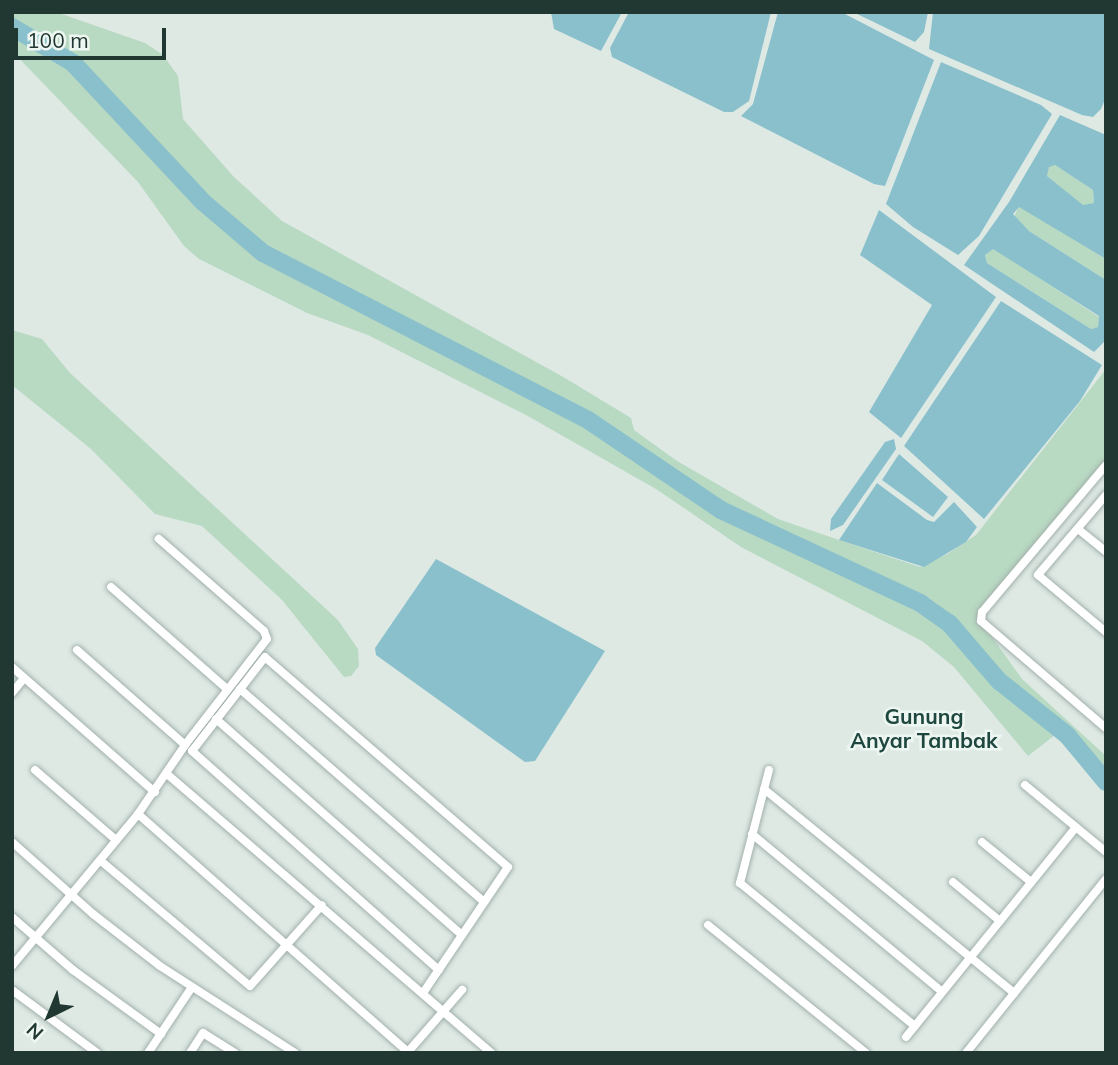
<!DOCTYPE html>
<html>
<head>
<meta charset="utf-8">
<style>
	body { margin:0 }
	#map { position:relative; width:1118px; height:1065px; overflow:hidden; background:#dee9e4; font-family:Mulish,sans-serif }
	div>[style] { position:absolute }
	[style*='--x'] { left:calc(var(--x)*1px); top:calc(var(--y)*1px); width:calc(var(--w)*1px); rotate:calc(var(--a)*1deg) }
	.green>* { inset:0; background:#b8d9c2 }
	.water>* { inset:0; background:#89c0cc }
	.river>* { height:18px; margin:-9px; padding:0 9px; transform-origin:9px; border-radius:9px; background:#89c0cc }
	.roads { filter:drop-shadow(0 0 2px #a2b0ab) drop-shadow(0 0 2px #a2b0ab) }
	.minor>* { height:8px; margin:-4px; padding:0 4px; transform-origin:4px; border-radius:4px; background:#fff }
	span { translate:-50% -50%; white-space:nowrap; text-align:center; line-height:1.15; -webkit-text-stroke:5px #eef6f2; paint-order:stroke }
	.quarter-label { font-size:21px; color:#1e483f; font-weight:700 }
	.frame { position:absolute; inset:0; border:14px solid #213832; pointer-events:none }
	.north { position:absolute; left:14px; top:981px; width:70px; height:70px; -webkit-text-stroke:5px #eef6f2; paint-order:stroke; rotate:223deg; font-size:19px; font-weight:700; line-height:28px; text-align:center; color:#213832 }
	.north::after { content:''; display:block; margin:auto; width:24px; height:32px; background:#213832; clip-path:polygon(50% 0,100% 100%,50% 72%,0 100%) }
	.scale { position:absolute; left:14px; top:28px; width:152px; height:32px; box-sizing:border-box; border:4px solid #213832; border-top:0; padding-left:9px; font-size:21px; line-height:24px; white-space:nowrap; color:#213832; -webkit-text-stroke:5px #eef6f2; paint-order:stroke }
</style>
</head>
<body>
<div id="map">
	<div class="green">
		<i style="clip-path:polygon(12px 12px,56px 12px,145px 43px,163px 55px,178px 76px,183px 119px,233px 176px,282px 221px,565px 378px,631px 418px,634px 430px,677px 461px,778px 519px,839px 540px,920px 567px,949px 553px,976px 535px,1106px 369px,1106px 465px,982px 612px,987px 630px,1022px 679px,1106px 756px,1106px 791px,1055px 735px,1028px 756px,954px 667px,922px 641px,741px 547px,656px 489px,526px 415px,368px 335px,307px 313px,199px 259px,184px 246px,138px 182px,12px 51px)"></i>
		<i style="clip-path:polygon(1055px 165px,1093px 190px,1094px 203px,1083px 206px,1047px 176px,1049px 166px)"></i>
		<i style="clip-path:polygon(1019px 206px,1106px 259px,1106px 280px,1029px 231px,1014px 217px)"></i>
		<i style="clip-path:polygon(993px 248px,1099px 317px,1098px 327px,1091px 329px,987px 263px,985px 255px)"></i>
		<i style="clip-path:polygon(12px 330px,42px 339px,70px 373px,338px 620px,358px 649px,359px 666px,351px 676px,344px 677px,282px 600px,202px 526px,155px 514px,91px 449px,12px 385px)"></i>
	</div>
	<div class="water">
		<i style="clip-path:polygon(551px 12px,622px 12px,601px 51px,554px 29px)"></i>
		<i style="clip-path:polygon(629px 12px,771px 12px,749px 101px,733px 112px,724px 112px,612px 57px,610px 48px)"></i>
		<i style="clip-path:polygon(778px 12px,841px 12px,934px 60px,885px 186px,874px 184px,741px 116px,753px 104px)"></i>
		<i style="clip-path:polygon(853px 12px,928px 12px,924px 32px,915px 42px)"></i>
		<i style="clip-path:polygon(933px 12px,1106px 12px,1106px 97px,1101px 109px,1093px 117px,1082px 115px,929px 49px)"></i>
		<i style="clip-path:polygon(941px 62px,1041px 105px,1052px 114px,979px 236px,958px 255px,913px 227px,886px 204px)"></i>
		<i style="clip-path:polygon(evenodd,1060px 115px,1106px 135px,1106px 259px,1019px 207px,1013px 214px,1029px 231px,1106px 280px,1106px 340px,1094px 352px,964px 265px,1009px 202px,1060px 115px,1055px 165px,1093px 190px,1094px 203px,1083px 205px,1047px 176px,1049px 167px,1055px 165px,1060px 115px,993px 249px,1099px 316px,1098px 327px,1091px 329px,987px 263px,985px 255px,993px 249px)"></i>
		<i style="clip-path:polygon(879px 210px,996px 297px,901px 438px,869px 412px,932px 305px,860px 255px)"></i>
		<i style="clip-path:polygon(1001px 301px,1102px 365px,1080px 401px,984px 519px,904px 446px)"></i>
		<i style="clip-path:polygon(894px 439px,896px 449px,843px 525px,830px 531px,831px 519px,885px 442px)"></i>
		<i style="clip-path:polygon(899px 454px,948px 497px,933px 517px,882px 480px)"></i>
		<i style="clip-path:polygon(877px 483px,927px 520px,934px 522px,954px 502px,977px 527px,966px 542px,924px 567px,839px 540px)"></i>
		<i style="clip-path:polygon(436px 559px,605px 651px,535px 761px,525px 762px,376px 655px,375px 648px)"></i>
	</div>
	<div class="river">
		<i style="--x:12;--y:27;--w:71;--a:30.5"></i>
		<i style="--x:73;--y:63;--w:190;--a:46.9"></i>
		<i style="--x:203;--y:202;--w:79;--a:40.4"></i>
		<i style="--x:263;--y:253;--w:365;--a:27.2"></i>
		<i style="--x:588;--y:420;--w:161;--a:34.1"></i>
		<i style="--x:721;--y:510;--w:220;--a:25"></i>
		<i style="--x:920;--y:603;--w:35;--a:35"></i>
		<i style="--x:949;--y:623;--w:77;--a:49.2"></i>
		<i style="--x:999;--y:681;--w:87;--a:38.5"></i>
		<i style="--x:1067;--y:735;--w:61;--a:50.3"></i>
	</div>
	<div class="roads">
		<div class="minor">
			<i style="--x:1106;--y:465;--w:192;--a:130.1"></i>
			<i style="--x:982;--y:612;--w:9;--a:96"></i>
			<i style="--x:981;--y:621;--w:165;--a:40.6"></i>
			<i style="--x:1106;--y:495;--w:105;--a:130.4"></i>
			<i style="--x:1038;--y:575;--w:89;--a:40"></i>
			<i style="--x:1078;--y:529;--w:36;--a:39"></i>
			<i style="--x:111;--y:587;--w:154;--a:41.3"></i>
			<i style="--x:77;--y:650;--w:144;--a:41.3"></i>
			<i style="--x:12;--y:667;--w:190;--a:41.2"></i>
			<i style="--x:240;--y:689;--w:324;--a:41.1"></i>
			<i style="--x:12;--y:693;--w:19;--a:-51"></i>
			<i style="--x:216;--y:719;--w:327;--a:41.3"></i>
			<i style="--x:35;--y:770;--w:107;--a:40.8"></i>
			<i style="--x:769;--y:770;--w:117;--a:104.4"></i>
			<i style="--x:740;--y:883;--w:226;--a:39.3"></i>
			<i style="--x:167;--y:774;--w:428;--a:40.7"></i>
			<i style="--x:1025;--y:785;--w:105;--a:39.6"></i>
			<i style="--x:764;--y:789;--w:323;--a:39.2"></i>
			<i style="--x:138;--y:814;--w:361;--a:41.4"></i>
			<i style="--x:752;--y:834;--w:247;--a:39.7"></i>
			<i style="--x:12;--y:842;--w:108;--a:41.6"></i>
			<i style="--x:93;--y:914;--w:85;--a:37.8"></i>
			<i style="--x:160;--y:966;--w:161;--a:32.8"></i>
			<i style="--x:982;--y:842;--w:63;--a:39.2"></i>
			<i style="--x:101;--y:861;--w:194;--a:40"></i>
			<i style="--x:250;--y:986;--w:108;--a:-48.4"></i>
			<i style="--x:953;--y:882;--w:61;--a:39.7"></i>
			<i style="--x:12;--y:917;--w:81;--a:41"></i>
			<i style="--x:73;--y:970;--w:109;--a:36"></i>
			<i style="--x:708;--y:925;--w:203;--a:39"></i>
			<i style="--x:12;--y:966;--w:197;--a:-50.3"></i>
			<i style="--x:138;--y:814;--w:83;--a:-55.7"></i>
			<i style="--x:185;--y:745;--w:134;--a:-52.3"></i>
			<i style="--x:267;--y:639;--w:9;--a:-111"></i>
			<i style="--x:264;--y:631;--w:140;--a:-138.8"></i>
			<i style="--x:12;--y:990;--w:106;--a:36.5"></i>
			<i style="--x:423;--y:993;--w:152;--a:-56"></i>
			<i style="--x:508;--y:867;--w:321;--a:-139.2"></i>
			<i style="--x:265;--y:657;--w:119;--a:127.8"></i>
			<i style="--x:192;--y:751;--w:330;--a:41.6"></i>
			<i style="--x:906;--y:1037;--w:270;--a:-51"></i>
			<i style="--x:148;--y:1053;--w:79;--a:-56.3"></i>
			<i style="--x:190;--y:1053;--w:24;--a:-57"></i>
			<i style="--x:203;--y:1033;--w:38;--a:32"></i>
			<i style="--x:407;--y:1053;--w:84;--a:-48.9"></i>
			<i style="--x:966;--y:1053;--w:223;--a:-51.2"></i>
		</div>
	</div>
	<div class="quarter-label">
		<span style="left:924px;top:728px">Gunung<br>Anyar Tambak</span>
	</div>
	<div class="frame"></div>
	<div class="north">N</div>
	<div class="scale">100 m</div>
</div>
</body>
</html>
